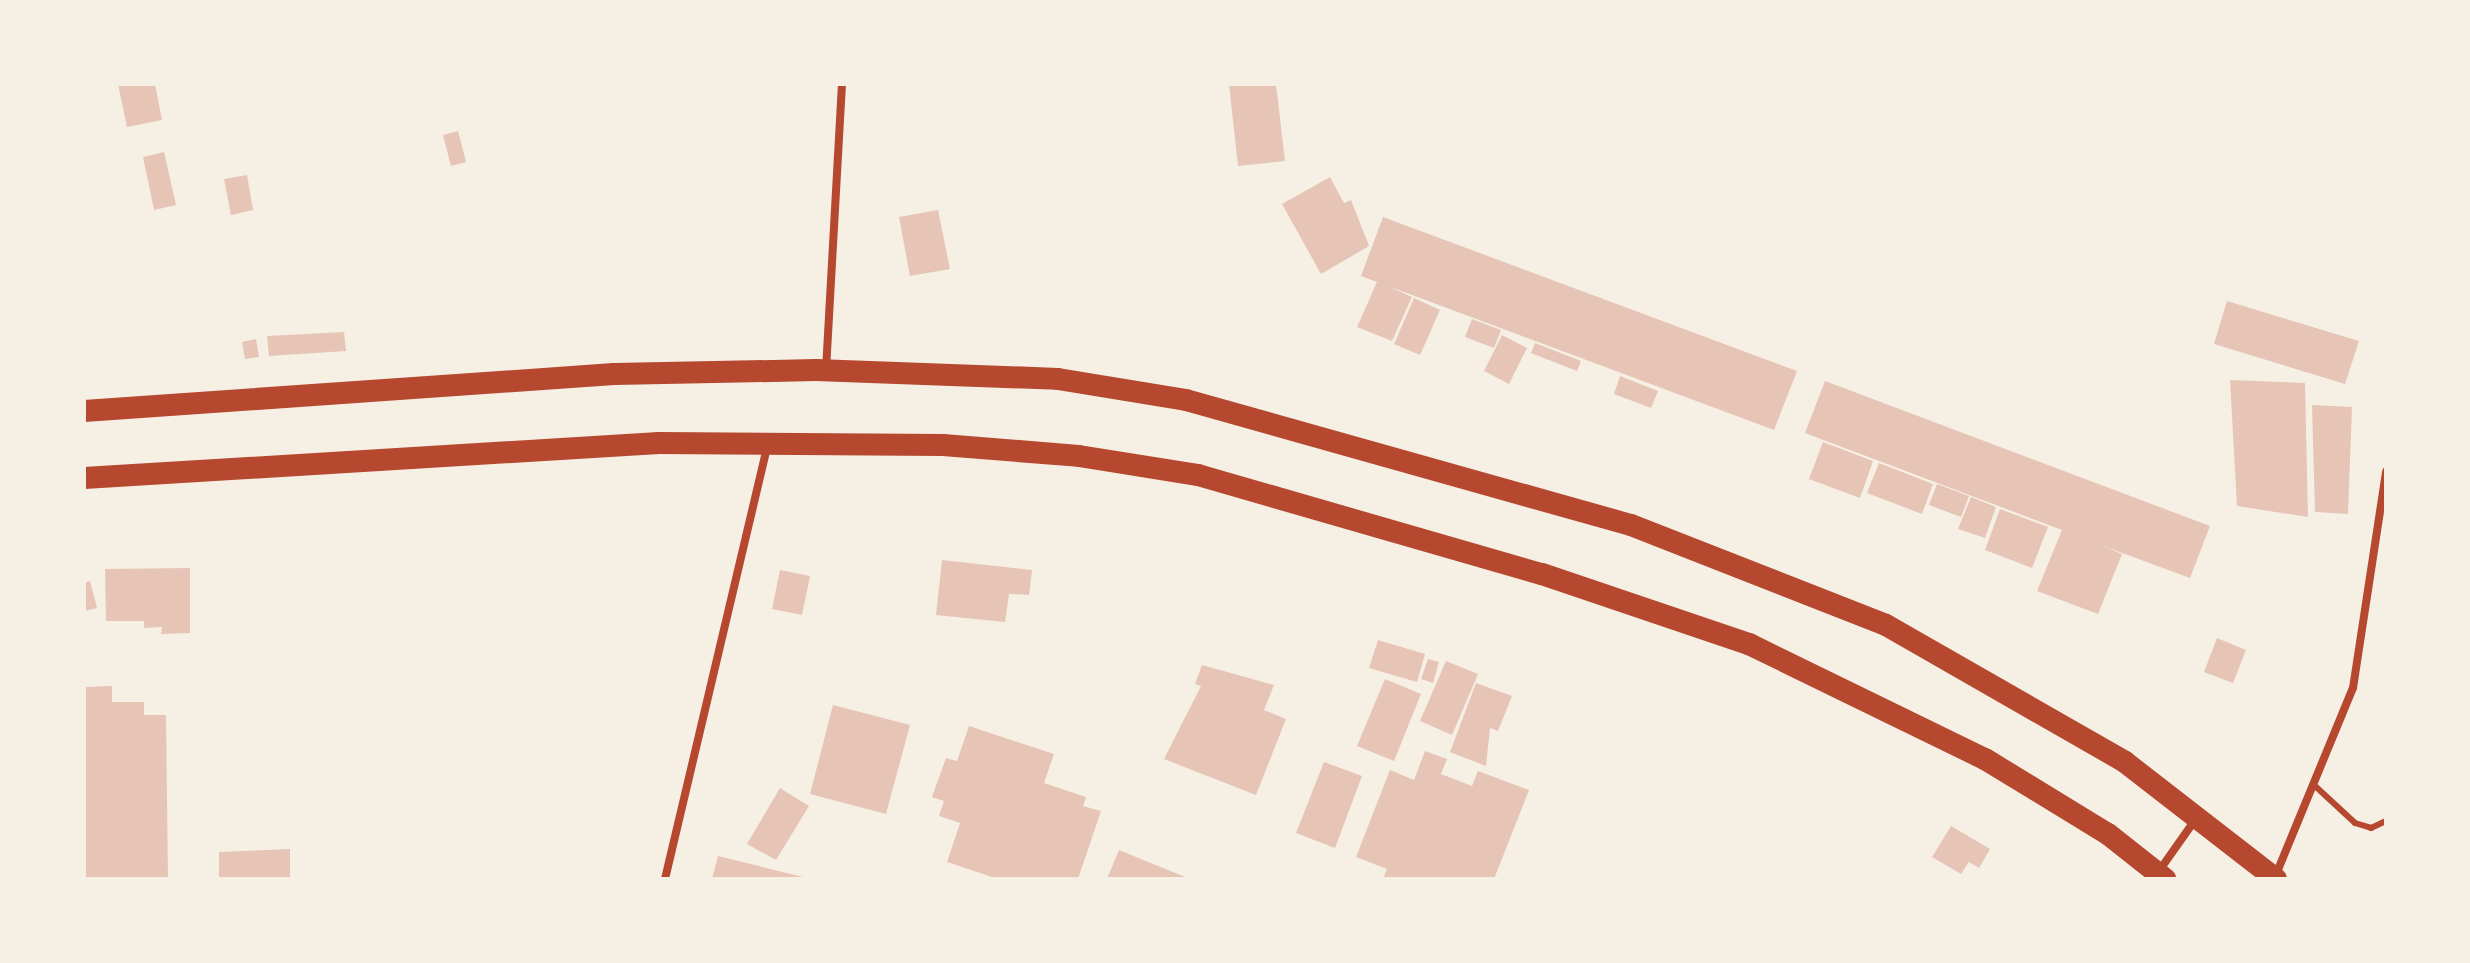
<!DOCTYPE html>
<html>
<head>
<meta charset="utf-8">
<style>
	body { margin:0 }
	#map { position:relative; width:2470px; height:963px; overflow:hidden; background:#f6efe4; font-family:"Nunito Sans",sans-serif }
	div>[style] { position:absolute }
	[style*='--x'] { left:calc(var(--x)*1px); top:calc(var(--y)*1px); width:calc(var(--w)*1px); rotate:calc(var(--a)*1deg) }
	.building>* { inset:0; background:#e6c5b7 }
	.service>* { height:6px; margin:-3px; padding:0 3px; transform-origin:3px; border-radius:3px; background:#b5482f }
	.minor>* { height:8px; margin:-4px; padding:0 4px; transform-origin:4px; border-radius:4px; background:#b5482f }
	.trunk>* { height:22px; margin:-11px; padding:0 11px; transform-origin:11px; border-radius:11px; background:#b5482f }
	span { translate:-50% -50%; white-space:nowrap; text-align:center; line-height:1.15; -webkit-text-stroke:6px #f6efe4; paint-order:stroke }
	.frame { position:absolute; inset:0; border:86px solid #f6efe4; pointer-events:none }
</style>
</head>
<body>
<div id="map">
	<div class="building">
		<i style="clip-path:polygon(118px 84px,155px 84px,162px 120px,127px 127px)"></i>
		<i style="clip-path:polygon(1229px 84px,1276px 84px,1285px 161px,1238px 166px)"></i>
		<i style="clip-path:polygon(458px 131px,466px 162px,451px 166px,443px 135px)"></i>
		<i style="clip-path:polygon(164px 152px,176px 205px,154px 210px,143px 157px)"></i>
		<i style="clip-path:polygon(247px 175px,253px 210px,231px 215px,224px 179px)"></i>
		<i style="clip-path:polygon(1330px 177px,1344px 203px,1351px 200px,1369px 246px,1321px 274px,1282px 204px)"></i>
		<i style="clip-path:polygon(938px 210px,950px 269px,910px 276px,899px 217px)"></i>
		<i style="clip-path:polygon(1383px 217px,1797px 371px,1774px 430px,1388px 286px,1412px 297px,1392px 341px,1357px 327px,1377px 282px,1361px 276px)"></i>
		<i style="clip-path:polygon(1414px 298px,1440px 310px,1420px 355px,1394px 344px)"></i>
		<i style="clip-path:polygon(2227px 301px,2359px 341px,2345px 384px,2214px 344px)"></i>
		<i style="clip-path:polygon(1472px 319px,1501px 330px,1494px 348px,1465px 337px)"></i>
		<i style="clip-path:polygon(344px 332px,346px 351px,269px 356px,267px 336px)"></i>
		<i style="clip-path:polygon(1502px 335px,1527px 348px,1509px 384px,1484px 371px)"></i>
		<i style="clip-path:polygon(256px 339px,259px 357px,245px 359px,242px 342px)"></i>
		<i style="clip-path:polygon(1535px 343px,1581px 361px,1577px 371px,1531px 353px)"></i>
		<i style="clip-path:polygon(1620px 376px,1658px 391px,1651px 408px,1614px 394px)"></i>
		<i style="clip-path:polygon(2230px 380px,2305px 383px,2308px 517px,2237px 506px)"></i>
		<i style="clip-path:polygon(1825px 381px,2210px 526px,2190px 578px,2098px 544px,2122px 554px,2098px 614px,2037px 591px,2062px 530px,1805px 433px)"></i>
		<i style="clip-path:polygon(2312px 405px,2352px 407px,2348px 514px,2315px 512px)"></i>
		<i style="clip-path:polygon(1823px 442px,1873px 461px,1860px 498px,1809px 479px)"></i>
		<i style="clip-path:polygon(1879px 463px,1933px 484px,1922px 514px,1867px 493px)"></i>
		<i style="clip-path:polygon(1937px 484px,1969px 496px,1961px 517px,1929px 505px)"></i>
		<i style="clip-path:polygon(1971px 497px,1996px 507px,1985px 538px,1958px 529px)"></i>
		<i style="clip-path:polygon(2000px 509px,2048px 527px,2032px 568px,1985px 550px)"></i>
		<i style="clip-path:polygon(942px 560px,1032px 570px,1029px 595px,1009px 594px,1005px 622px,936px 615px)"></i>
		<i style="clip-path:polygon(190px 568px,190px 633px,161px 634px,162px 627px,144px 628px,144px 621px,106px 621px,105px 569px)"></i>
		<i style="clip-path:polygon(780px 570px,810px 576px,802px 615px,772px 609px)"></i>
		<i style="clip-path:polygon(90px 581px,97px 608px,84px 611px,84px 583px)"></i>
		<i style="clip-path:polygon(2217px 638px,2246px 650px,2233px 683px,2204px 672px)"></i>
		<i style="clip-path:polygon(1378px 640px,1425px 654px,1417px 682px,1369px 668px)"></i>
		<i style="clip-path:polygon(1428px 659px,1439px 662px,1433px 683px,1421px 679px)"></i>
		<i style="clip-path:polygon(1446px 661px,1478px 674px,1452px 735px,1420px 721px)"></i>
		<i style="clip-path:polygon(1202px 665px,1274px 685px,1264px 710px,1286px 719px,1256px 795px,1164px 759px,1201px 686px,1195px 684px)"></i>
		<i style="clip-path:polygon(1385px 679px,1421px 694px,1394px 761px,1357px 746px)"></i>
		<i style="clip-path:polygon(1476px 683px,1512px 696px,1498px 731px,1490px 728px,1486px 766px,1450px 752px)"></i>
		<i style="clip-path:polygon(112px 686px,112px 702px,144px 702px,144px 715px,166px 715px,168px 879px,84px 879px,84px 687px)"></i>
		<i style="clip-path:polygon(833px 705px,910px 725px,886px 814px,810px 794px)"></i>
		<i style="clip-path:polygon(969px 726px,1054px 754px,1044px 783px,1086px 797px,1083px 806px,1101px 811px,1078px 879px,998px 879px,947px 862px,960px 823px,939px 816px,944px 801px,932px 797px,946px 758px,957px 761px)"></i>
		<i style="clip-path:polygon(1425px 751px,1447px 759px,1441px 774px,1472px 786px,1478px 771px,1529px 790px,1494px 879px,1383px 879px,1387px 869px,1356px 857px,1390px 770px,1414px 780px)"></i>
		<i style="clip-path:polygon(1324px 762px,1362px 776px,1335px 848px,1296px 833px)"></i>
		<i style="clip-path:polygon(780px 788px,809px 806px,776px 860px,747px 844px)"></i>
		<i style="clip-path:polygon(1951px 826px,1990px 849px,1979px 868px,1969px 862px,1961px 874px,1932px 857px)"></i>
		<i style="clip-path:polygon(290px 849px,290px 879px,219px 879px,219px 852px)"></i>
		<i style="clip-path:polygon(1119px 850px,1190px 879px,1107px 879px)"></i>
		<i style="clip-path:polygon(718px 856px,807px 878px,807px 879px,712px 879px)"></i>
	</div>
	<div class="service">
		<i style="--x:2314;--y:785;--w:56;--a:42.8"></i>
		<i style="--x:2355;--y:823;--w:17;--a:17"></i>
		<i style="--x:2371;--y:828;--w:17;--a:-25"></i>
	</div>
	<div class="minor">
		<i style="--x:826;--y:370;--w:286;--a:-86.8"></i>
		<i style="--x:2159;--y:871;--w:62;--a:-54.8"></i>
		<i style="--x:2275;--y:877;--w:204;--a:-67.6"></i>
		<i style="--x:2353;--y:688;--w:219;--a:-81.3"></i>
		<i style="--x:665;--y:879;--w:445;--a:-76.7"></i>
	</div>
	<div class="trunk">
		<i style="--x:84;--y:411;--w:531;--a:-3.99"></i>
		<i style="--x:614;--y:374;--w:202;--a:-1.1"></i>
		<i style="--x:816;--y:370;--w:242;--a:2.1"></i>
		<i style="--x:1058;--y:379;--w:130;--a:9.3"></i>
		<i style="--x:1186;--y:400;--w:462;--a:15.7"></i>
		<i style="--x:1631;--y:525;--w:274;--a:21.4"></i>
		<i style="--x:1886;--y:625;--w:275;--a:29.8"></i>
		<i style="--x:2125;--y:762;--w:191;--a:37.8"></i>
		<i style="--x:84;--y:478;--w:576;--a:-3.48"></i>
		<i style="--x:659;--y:443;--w:284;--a:0.4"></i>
		<i style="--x:943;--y:445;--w:136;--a:4.6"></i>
		<i style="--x:1079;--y:456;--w:121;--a:9.1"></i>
		<i style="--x:1198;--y:475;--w:358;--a:16.1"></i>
		<i style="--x:1542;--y:574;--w:219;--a:18.7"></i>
		<i style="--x:1749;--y:644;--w:263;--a:26"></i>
		<i style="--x:1985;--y:759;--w:144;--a:31.4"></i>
		<i style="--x:2108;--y:834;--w:73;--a:38.3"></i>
	</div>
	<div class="frame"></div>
</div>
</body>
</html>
